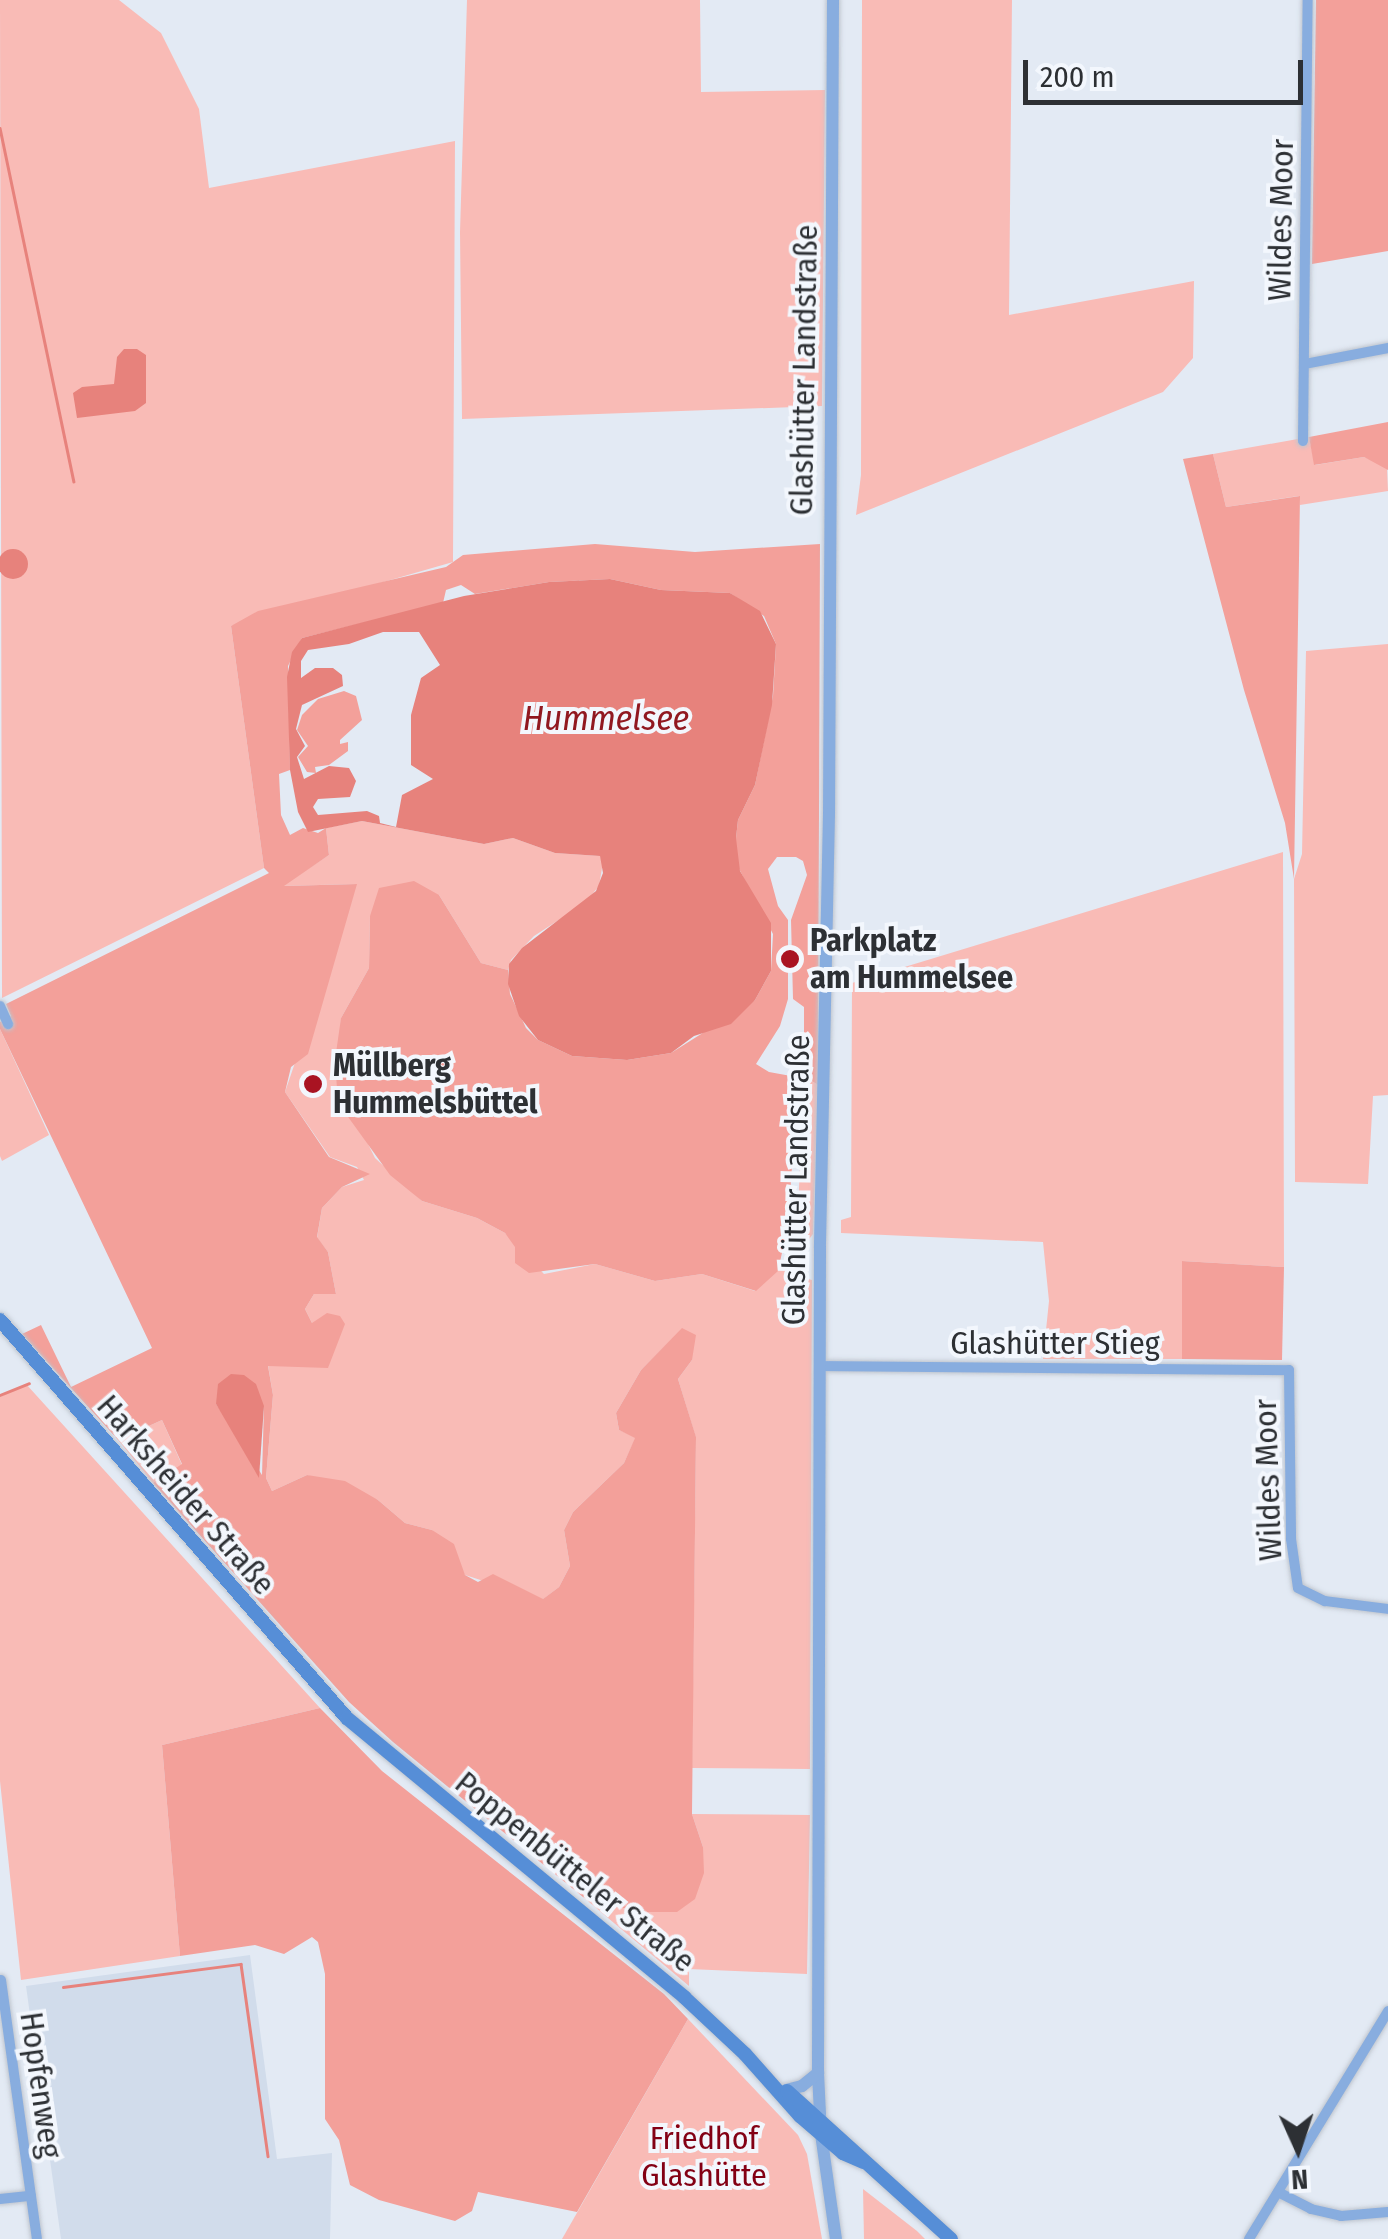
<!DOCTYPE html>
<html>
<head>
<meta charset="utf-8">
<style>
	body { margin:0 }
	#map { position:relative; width:1388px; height:2239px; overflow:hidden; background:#e3eaf4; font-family:"Fira Sans Condensed",sans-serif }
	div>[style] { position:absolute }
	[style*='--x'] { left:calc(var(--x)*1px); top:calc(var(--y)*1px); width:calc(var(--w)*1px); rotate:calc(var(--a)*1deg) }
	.built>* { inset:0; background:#d1dceb }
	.green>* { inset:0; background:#f9bbb6 }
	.forest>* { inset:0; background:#f3a09a }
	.water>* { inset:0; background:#e7827c }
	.round { border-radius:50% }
	.stream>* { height:2.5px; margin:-1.25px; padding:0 1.25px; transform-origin:1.25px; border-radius:1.25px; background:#e7827c }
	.roads { filter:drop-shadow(0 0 2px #bfc5ce) drop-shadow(0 0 2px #bfc5ce) }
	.minor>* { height:10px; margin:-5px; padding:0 5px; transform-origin:5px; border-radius:5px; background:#88addf }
	.tertiary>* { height:12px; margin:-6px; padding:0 6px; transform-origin:6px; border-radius:6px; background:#88addf }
	.secondary>* { height:14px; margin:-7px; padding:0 7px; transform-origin:7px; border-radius:7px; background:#568ed7 }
	.dots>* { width:28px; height:28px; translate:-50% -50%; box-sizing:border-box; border:5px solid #f3f7fd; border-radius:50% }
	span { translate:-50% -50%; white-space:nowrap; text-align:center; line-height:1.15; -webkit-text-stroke:8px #f3f7fd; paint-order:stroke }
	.street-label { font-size:32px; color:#2d3034 }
	.poi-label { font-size:32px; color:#2d3034; font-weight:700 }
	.left { translate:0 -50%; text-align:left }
	.park-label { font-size:32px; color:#830014 }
	.water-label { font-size:35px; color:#911820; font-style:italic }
	.north { position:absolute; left:1248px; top:2099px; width:100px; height:100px; -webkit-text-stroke:8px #f3f7fd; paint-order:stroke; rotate:177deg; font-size:28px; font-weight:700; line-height:40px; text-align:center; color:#2d3034 }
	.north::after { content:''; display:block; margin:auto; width:35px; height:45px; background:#2d3034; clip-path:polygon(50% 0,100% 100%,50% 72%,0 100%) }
	.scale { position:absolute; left:1023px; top:60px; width:280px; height:45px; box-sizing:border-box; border:5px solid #2d3034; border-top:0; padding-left:12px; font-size:30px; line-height:35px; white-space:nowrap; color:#2d3034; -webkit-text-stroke:8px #f3f7fd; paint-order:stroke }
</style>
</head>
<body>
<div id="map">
	<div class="built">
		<i style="clip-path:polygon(250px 1955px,277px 2159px,332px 2153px,330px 2239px,61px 2239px,26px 1986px)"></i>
	</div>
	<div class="green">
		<i style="clip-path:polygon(0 0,119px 0,161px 33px,199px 109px,209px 188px,455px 141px,453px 562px,231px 626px,264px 868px,2px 998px)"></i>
		<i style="clip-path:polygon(467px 0,700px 0,701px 92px,825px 90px,822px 406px,462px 419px,460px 232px)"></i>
		<i style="clip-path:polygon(862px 0,1012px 0,1009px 315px,1194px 281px,1193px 358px,1163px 392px,856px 515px,861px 475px)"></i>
		<i style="clip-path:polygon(1309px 437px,1315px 465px,1364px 457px,1387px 467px,1388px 491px,1300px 505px,1299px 496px,1226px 507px,1213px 454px)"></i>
		<i style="clip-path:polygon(1388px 644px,1388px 1095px,1373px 1096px,1368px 1184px,1295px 1182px,1294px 879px,1302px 854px,1306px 651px)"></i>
		<i style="clip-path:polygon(362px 821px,484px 844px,513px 838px,555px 853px,600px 856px,603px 862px,599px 886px,585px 903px,534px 936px,511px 960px,508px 970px,481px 963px,439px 895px,370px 916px,369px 968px,341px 1018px,338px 1103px,360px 1128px,375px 1158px,422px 1201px,477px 1218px,505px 1233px,544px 1274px,595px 1264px,655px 1281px,702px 1274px,755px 1291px,793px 1252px,808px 1252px,808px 1279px,812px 1280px,810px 1769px,692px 1768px,696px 1438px,678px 1379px,692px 1360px,682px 1329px,641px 1370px,616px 1413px,619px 1430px,636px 1437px,624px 1463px,573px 1512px,564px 1530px,570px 1566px,559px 1587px,542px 1600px,465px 1575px,432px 1530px,405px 1523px,378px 1500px,307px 1475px,272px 1491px,266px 1478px,273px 1395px,268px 1365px,328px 1367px,330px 1359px,305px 1309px,314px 1294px,336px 1294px,328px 1252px,317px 1238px,322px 1208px,342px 1187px,364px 1180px,357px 1167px,330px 1157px,285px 1092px,356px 884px,282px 886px,329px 855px,326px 828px)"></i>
		<i style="clip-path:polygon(1283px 852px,1284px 1267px,1182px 1261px,1182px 1359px,1043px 1359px,1049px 1301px,1043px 1242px,841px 1233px,841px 1220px,851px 1217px,852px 983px)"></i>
		<i style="clip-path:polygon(0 1029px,49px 1135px,2px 1161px,0 1156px)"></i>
		<i style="clip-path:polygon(804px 1076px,818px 1085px,813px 1234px,806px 1243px,797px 1233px)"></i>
		<i style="clip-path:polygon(26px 1384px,320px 1708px,162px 1745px,180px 1956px,21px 1980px,0 1781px,0 1397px)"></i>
		<i style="clip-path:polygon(162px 1420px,182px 1465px,153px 1483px,118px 1440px)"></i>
		<i style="clip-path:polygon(692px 1814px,810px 1815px,807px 1974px,689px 1969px,689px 1986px,583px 1897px,637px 1912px,703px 1847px)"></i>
		<i style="clip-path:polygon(688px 2019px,798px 2135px,807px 2154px,822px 2239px,562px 2239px)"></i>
		<i style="clip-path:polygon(863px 2189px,917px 2231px,925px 2239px,864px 2239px)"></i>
	</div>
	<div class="forest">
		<i style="clip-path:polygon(1316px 0,1388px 0,1388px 251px,1312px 264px)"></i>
		<i style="clip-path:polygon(1388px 422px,1388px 470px,1364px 457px,1314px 465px,1309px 437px)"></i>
		<i style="clip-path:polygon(1213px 454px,1226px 507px,1300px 496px,1294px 879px,1285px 823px,1244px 690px,1183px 459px)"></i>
		<i style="clip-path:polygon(evenodd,595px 544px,695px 552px,820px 544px,818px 1085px,804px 1076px,804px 1007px,793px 999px,791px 920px,807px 875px,803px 861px,796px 857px,777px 857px,768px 869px,778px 906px,788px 920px,788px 999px,780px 1026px,756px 1064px,769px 1072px,791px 1076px,797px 1093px,788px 1225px,778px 1271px,756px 1291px,702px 1274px,655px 1281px,595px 1264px,529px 1273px,515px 1263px,515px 1247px,505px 1233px,477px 1218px,422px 1201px,390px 1175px,338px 1103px,335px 1060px,341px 1018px,369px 968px,370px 916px,379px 888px,414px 881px,439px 895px,481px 963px,508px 970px,510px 994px,526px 1028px,538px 1040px,572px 1056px,627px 1060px,671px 1053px,755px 1000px,771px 971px,773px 934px,736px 863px,736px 838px,738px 820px,755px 785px,773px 696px,776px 644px,764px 616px,730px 593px,661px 590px,610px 579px,549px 582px,475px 594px,461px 585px,446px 590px,443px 603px,302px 638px,288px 666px,290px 770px,279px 774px,281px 815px,290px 835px,303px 828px,318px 833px,326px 828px,329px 855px,284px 886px,357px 884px,308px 1054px,291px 1067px,285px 1092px,329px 1157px,370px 1174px,342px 1187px,322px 1208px,317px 1237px,328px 1252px,336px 1294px,314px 1294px,305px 1309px,312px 1323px,327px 1313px,340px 1316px,345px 1324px,328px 1368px,268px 1366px,273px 1395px,266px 1478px,272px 1491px,307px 1475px,345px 1481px,378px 1500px,405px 1523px,432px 1530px,454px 1544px,465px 1575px,478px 1582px,493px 1574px,543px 1599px,559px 1587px,570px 1566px,564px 1530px,573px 1512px,624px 1463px,635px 1438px,619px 1430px,616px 1413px,641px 1370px,682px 1328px,696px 1335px,692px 1360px,678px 1379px,696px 1437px,692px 1814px,703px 1847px,704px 1873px,695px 1899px,677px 1912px,637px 1912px,583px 1897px,393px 1742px,349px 1702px,153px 1483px,182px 1464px,162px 1420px,118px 1440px,22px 1334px,41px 1325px,71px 1387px,152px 1348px,0 1029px,0 1022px,11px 1016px,6px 1004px,269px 873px,264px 868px,231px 626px,258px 611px,446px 567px,463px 555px,595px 544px,216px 1404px,264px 1406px,262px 1475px,229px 1423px,216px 1404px)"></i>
		<i style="clip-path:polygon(344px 691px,356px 696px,362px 720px,340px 740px,340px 744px,348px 742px,348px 751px,329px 765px,315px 767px,316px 773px,307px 772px,298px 757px,308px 746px,297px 730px,302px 715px,318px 699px)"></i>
		<i style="clip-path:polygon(1182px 1261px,1284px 1267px,1282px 1360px,1182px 1359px)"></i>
		<i style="clip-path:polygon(320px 1708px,382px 1771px,664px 1994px,688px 2019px,577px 2212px,478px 2192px,472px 2211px,455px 2221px,379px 2200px,350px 2185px,339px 2140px,325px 2119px,325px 1974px,318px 1942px,312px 1937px,284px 1954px,255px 1945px,180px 1956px,162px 1745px)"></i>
	</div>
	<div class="water">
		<i style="clip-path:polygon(124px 349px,137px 349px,146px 355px,146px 403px,135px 411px,77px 418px,73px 393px,82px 387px,114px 384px,117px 357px)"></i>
		<i class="round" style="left:-2px;top:549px;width:30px;height:30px"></i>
		<i style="clip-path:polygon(evenodd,610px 579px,661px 590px,730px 593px,760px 611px,776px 644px,772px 705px,755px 785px,738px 820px,736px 838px,740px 871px,771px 923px,771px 971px,755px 1000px,731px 1024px,694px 1036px,671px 1053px,627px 1060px,572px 1056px,538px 1040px,519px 1016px,508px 984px,509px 964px,522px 948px,596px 891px,603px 873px,600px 856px,555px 853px,513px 838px,484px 844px,362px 821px,308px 832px,298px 812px,290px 770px,287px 677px,292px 652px,302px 638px,464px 596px,549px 582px,610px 579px,383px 632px,419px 632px,440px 665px,421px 678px,411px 715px,411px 765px,433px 779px,402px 795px,396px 827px,380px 823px,379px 816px,367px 811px,318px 815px,313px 807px,318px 799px,350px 797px,356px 781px,349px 768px,329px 766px,304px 779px,297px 757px,305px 746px,296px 729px,302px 705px,343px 686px,342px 675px,333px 668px,315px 668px,301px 678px,301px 661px,308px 650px,349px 644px,383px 632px)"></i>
		<i style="clip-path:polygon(231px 1374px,244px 1375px,256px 1384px,264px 1406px,259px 1478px,216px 1404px,218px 1384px)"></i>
	</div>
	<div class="stream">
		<i style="--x:0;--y:128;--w:361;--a:78.2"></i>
		<i style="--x:0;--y:1395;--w:31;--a:-22"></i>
		<i style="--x:63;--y:1987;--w:179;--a:-7.4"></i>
		<i style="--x:241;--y:1964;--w:194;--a:82"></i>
	</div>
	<div class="roads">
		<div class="minor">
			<i style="--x:1305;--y:364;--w:85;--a:-10.9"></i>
			<i style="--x:1303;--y:441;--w:441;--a:-89.4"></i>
			<i style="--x:0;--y:1006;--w:20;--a:66"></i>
			<i style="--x:820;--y:1366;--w:469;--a:0.5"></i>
			<i style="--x:1289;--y:1370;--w:169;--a:89.3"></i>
			<i style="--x:1291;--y:1539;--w:49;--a:81.9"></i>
			<i style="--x:1298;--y:1588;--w:30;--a:26"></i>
			<i style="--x:1325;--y:1601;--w:64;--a:7.2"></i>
			<i style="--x:1;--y:1980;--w:261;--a:82.1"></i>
			<i style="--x:1278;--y:2192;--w:37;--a:27"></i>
			<i style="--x:1311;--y:2209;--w:31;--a:13"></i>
			<i style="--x:1341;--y:2216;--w:47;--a:-4.9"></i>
			<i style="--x:0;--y:2199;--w:31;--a:-6"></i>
			<i style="--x:1249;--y:2239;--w:267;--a:-58.6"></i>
		</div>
		<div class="tertiary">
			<i style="--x:833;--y:0;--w:814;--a:90.28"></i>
			<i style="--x:829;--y:814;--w:434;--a:91.2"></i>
			<i style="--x:820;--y:1248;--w:825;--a:90.14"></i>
			<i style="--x:818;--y:2073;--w:61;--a:87.2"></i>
			<i style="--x:821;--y:2134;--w:106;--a:81.9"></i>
			<i style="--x:786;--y:2090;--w:16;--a:-14"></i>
			<i style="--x:802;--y:2086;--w:21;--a:-39"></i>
		</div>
		<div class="secondary">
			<i style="--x:0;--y:1320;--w:528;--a:48.92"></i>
			<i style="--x:347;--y:1718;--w:438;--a:39.6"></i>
			<i style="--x:684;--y:1997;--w:83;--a:43.1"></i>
			<i style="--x:745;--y:2054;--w:83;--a:48.4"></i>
			<i style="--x:800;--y:2116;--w:57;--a:40.7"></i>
			<i style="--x:843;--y:2153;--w:22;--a:24"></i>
			<i style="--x:787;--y:2091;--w:221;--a:42.1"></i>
		</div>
	</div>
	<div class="dots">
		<i style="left:790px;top:959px;background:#a91322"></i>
		<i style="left:313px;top:1084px;background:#a91322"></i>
	</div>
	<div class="street-label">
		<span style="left:1281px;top:220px;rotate:-89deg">Wildes Moor</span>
		<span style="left:804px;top:370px;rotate:-89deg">Glashütter Landstraße</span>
		<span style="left:796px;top:1180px;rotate:-89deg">Glashütter Landstraße</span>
		<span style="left:1055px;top:1343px">Glashütter Stieg</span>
		<span style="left:1268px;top:1480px;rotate:-92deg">Wildes Moor</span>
		<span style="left:186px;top:1495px;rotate:49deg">Harksheider Straße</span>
		<span style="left:575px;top:1872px;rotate:39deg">Poppenbütteler Straße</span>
		<span style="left:41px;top:2085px;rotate:82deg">Hopfenweg</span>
	</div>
	<div class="poi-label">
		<span class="left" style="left:810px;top:959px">Parkplatz<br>am Hummelsee</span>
		<span class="left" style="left:333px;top:1084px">Müllberg<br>Hummelsbüttel</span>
	</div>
	<div class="park-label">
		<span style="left:704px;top:2157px">Friedhof<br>Glashütte</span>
	</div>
	<div class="water-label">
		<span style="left:606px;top:718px">Hummelsee</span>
	</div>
	<div class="north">N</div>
	<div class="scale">200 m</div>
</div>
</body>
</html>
